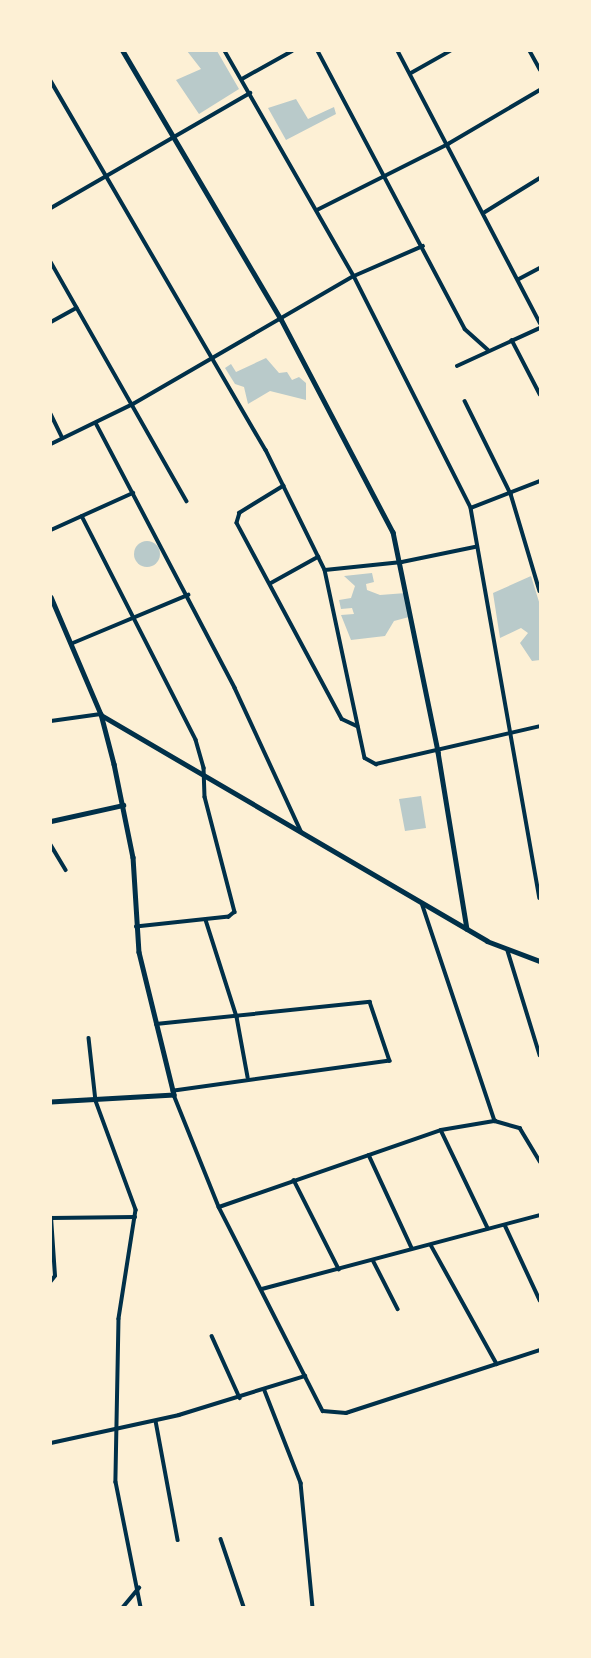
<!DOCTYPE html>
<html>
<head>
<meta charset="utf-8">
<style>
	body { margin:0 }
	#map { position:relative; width:591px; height:1658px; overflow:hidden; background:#fdf0d5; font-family:Roboto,sans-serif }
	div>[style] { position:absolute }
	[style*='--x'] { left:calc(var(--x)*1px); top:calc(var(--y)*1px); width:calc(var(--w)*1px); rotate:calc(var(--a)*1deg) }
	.green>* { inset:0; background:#b9caca }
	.round { border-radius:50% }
	.minor>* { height:3.5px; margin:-1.75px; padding:0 1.75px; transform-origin:1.75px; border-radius:1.75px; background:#003049 }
	.tertiary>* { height:4.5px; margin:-2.25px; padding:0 2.25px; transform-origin:2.25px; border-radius:2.25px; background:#003049 }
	span { translate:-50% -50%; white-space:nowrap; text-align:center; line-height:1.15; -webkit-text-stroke:5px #fdf0d5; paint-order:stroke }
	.frame { position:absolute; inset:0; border:52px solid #fdf0d5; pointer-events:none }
</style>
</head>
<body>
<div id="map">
	<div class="green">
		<i style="clip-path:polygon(187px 51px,217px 51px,239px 89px,199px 114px,176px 80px,201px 69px)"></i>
		<i style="clip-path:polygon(296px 99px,308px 119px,334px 107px,336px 114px,286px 140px,268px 108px)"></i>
		<i style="clip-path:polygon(266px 358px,279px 373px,287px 372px,292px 380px,299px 377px,306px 383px,306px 400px,270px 391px,248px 404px,244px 387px,235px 384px,225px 368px,231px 364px,236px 372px)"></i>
		<i class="round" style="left:134px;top:541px;width:26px;height:26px"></i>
		<i style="clip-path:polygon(372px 573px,374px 582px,366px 584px,367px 590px,380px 595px,406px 593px,409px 617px,394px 621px,385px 636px,351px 640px,341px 615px,354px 614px,352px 608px,341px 609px,339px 600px,351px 598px,355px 586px,344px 576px)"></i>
		<i style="clip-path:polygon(531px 576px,540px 605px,540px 660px,532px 661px,520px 643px,528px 633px,521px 628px,500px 638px,493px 593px)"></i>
		<i style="clip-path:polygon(421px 796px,426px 828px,405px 831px,399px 799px)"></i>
	</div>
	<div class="minor">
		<i style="--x:225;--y:51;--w:259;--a:60.2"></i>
		<i style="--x:354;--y:276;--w:260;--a:63.2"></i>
		<i style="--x:471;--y:508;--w:396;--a:80"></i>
		<i style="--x:318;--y:51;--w:314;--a:62.1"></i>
		<i style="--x:465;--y:329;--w:31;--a:42"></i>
		<i style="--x:398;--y:51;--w:307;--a:62.4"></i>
		<i style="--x:530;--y:51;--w:21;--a:61"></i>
		<i style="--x:411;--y:73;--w:45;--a:-29.4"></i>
		<i style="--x:242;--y:79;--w:57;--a:-29.2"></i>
		<i style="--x:51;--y:81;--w:427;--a:59.8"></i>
		<i style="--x:266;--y:450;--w:134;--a:63.8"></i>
		<i style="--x:325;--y:570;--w:192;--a:78"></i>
		<i style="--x:365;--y:758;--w:13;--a:29"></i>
		<i style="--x:376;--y:764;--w:168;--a:-13"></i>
		<i style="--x:51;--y:208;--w:230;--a:-30"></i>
		<i style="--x:317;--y:210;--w:147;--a:-26.7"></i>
		<i style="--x:448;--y:144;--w:107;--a:-30.4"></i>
		<i style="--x:485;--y:212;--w:65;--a:-31.7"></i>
		<i style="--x:51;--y:262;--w:275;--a:60.4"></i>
		<i style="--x:519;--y:279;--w:24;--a:-28"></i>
		<i style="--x:51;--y:322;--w:29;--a:-29"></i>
		<i style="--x:512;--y:340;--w:61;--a:62.6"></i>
		<i style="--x:457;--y:366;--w:91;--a:-24.6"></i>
		<i style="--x:465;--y:401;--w:104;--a:63.7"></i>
		<i style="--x:511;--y:494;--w:101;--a:73.4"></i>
		<i style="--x:51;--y:414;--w:25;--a:64"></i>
		<i style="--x:96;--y:423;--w:299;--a:62.3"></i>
		<i style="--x:235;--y:688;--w:157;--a:65.2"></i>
		<i style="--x:51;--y:444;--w:91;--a:-26"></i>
		<i style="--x:133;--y:404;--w:255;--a:-30.1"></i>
		<i style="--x:354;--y:276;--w:75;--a:-23.5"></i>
		<i style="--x:284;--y:486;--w:52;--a:148.5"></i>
		<i style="--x:240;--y:513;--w:10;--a:107"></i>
		<i style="--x:237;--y:523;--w:222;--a:61.8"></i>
		<i style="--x:342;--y:719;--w:17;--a:25"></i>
		<i style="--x:471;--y:508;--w:74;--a:-21.4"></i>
		<i style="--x:82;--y:516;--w:251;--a:63"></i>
		<i style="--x:196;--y:740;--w:29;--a:74"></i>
		<i style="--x:204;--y:768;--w:29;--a:88"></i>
		<i style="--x:205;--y:797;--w:119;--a:75.4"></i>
		<i style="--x:235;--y:912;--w:8;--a:140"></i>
		<i style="--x:229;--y:917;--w:93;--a:173.8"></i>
		<i style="--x:51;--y:530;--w:90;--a:-24.3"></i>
		<i style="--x:325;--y:570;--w:77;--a:-5.9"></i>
		<i style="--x:402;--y:562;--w:75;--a:-11.6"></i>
		<i style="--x:271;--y:583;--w:54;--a:-29"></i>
		<i style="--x:73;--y:643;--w:125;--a:-22.7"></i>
		<i style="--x:51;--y:721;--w:50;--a:-8"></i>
		<i style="--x:51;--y:845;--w:29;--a:59"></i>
		<i style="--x:422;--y:903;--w:230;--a:71.5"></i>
		<i style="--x:206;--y:920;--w:102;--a:72.3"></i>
		<i style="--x:237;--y:1017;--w:61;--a:79.6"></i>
		<i style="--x:508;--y:951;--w:109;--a:72.9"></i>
		<i style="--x:156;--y:1024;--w:215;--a:-5.9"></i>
		<i style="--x:370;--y:1002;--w:62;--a:71.3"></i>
		<i style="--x:390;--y:1061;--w:219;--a:172.1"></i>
		<i style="--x:89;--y:1038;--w:63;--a:83.7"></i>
		<i style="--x:96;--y:1101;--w:116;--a:69.8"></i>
		<i style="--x:136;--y:1210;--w:110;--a:98.9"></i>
		<i style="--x:119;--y:1319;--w:163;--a:91.1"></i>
		<i style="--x:116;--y:1482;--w:127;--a:78.7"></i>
		<i style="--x:174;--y:1095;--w:121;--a:68.1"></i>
		<i style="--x:219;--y:1207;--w:229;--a:63"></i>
		<i style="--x:323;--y:1411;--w:23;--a:5"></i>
		<i style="--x:346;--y:1413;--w:204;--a:-18"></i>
		<i style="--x:441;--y:1130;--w:109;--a:64.4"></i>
		<i style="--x:369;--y:1155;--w:102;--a:65.2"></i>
		<i style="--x:294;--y:1180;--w:100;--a:63.2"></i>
		<i style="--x:219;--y:1207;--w:235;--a:-19.1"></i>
		<i style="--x:441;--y:1130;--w:55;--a:-9.5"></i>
		<i style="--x:495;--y:1121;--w:26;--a:16"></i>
		<i style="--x:520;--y:1128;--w:39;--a:59"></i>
		<i style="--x:505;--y:1225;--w:83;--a:65"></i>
		<i style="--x:431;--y:1245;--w:136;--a:61"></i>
		<i style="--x:373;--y:1260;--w:55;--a:63"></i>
		<i style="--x:51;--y:1281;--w:6;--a:-51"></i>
		<i style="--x:55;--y:1276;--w:58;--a:-93.9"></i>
		<i style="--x:51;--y:1218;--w:84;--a:-0.7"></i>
		<i style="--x:262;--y:1289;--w:288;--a:-14.9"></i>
		<i style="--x:212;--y:1336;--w:68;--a:65.7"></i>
		<i style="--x:265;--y:1391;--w:99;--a:68.6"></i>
		<i style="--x:301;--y:1483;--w:125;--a:84.5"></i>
		<i style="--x:156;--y:1421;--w:121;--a:79.5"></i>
		<i style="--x:51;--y:1443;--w:131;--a:-12.3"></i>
		<i style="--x:179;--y:1415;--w:132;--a:-17.2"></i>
		<i style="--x:221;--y:1539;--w:72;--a:71.3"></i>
		<i style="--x:123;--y:1607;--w:25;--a:-50"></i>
	</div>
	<div class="tertiary">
		<i style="--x:123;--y:51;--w:311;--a:59.5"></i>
		<i style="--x:281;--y:319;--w:241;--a:62.3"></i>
		<i style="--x:393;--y:532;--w:225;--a:78.4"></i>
		<i style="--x:438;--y:752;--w:179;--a:80.7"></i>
		<i style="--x:51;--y:597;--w:127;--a:66.9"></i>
		<i style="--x:101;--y:714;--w:52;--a:75.4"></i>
		<i style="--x:114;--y:764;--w:95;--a:78.5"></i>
		<i style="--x:133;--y:857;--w:95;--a:86.4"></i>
		<i style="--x:139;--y:952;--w:147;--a:76.2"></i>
		<i style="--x:174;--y:1095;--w:123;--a:176.7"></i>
		<i style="--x:101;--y:715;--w:447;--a:30.3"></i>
		<i style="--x:487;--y:941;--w:57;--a:20.7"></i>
		<i style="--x:51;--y:821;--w:74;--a:-12.5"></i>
	</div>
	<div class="frame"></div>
</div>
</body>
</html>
